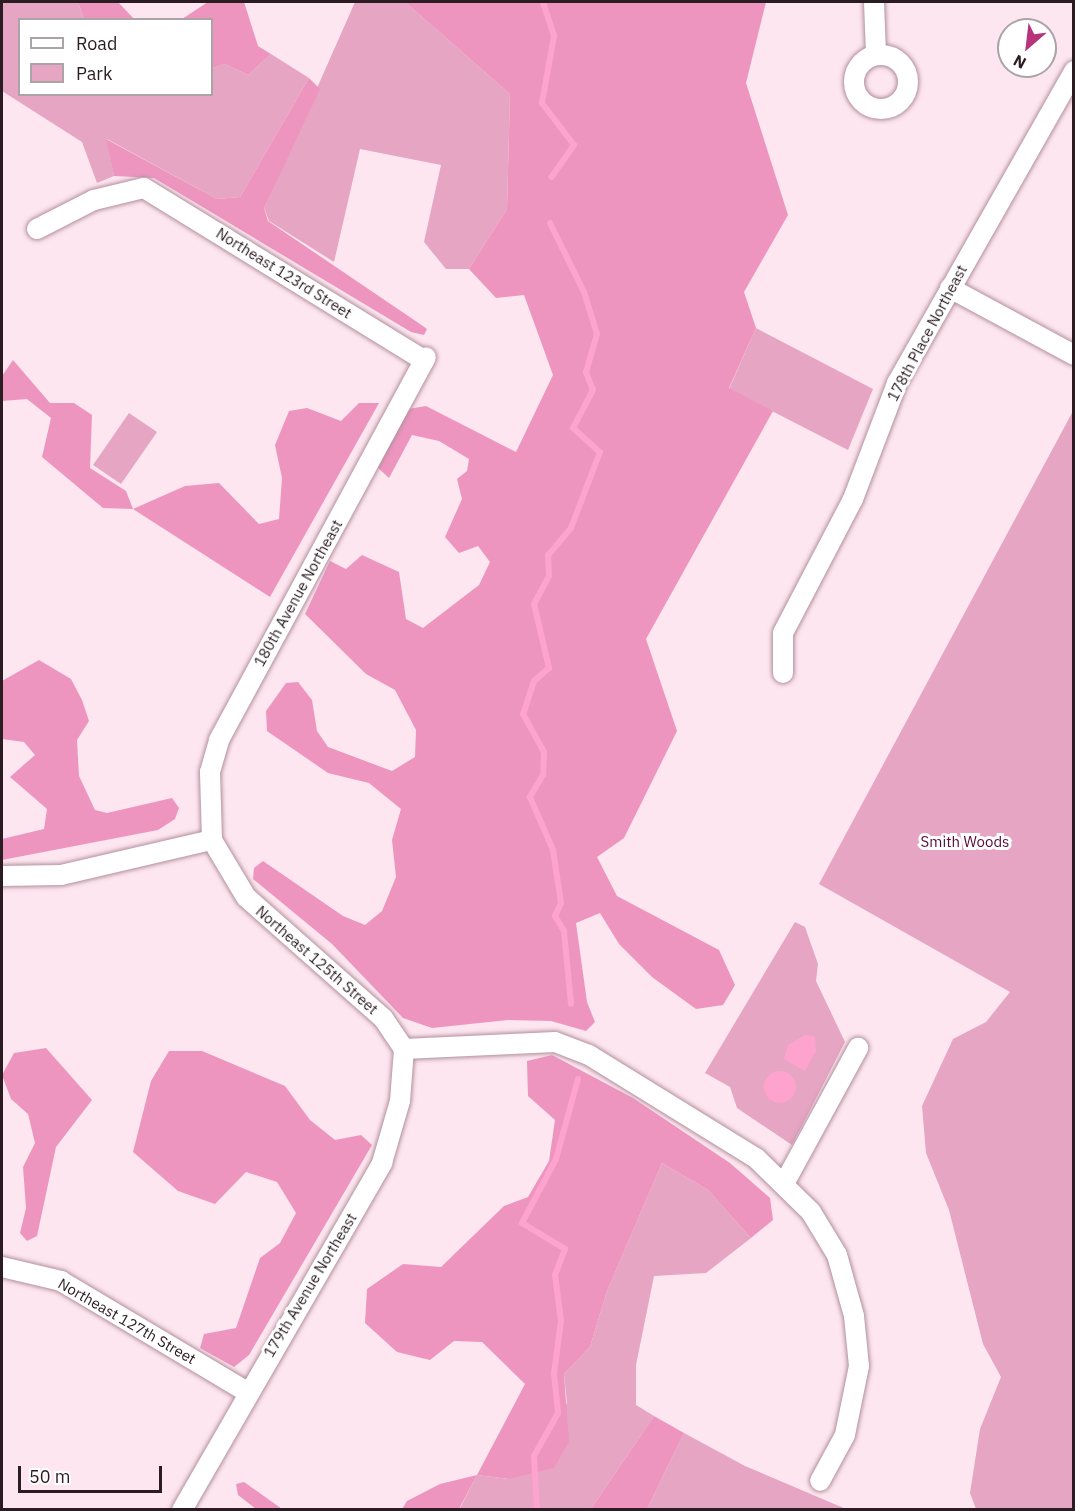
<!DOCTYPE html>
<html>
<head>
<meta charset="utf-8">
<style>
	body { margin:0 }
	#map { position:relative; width:1075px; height:1511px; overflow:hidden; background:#fde6ef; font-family:"IBM Plex Sans",sans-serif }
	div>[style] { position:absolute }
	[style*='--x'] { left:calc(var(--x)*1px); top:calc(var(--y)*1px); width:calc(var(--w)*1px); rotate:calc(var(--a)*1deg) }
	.green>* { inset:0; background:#e6a5c2 }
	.forest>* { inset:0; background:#ee95bf }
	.water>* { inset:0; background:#fea3cd }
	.round { border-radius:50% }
	.stream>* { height:6px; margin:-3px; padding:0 3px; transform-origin:3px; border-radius:3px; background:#fea3cd }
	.roads { filter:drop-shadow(0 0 2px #b38f9e) drop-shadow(0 0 2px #b38f9e) }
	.minor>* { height:20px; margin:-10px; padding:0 10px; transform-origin:10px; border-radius:10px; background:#fff }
	.minor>.ring { margin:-10px; padding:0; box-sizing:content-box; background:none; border:20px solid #fff; border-radius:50% }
	span { translate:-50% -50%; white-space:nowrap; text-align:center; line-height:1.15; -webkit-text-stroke:6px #fff; paint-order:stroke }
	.street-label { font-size:15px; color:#2a1c22 }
	.park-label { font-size:15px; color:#590a38 }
	.frame { position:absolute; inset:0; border:3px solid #2a1c22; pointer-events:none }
	.legend { position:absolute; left:18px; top:18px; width:195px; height:78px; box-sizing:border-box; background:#fff; border:2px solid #aaa4a7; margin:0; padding:8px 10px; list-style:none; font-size:18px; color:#2a1c22 }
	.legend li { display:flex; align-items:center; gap:12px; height:30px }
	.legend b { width:30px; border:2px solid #aaa4a7 }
	.north { position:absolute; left:997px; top:18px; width:60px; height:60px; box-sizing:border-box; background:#fff; border:2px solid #aaa4a7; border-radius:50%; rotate:208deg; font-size:16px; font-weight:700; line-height:24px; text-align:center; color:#2a1c22 }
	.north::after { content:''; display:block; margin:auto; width:21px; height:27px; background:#b7347d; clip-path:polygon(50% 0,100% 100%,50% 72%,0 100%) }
	.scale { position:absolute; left:18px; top:1466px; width:144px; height:27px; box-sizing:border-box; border:3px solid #2a1c22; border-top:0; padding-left:8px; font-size:18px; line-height:21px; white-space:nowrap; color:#2a1c22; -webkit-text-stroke:4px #fff; paint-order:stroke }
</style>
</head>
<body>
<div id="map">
	<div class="green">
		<i style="clip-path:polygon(2px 2px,78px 2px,84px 19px,20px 20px,20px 94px,212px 94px,212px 68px,225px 64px,248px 75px,271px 54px,309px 78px,240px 197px,217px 199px,107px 139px,114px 176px,97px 183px,82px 142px,2px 91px)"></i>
		<i style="clip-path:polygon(355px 2px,405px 2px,510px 94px,507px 209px,469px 269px,446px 269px,424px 242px,441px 165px,360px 149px,334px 262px,269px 221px,264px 208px)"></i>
		<i style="clip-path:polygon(756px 328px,873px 389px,848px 450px,729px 389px)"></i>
		<i style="clip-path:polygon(1073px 411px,1073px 1509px,976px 1509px,970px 1493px,980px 1429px,1001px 1377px,983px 1344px,949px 1210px,926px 1153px,922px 1106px,953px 1039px,986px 1022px,1010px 992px,819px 884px)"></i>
		<i style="clip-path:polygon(129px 413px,157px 432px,121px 484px,93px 465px)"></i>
		<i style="clip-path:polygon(795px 922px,805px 927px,818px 964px,816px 981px,845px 1042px,792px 1145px,737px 1108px,730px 1087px,705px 1073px)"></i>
		<i style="clip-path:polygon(662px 1163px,708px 1190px,751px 1238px,706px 1273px,654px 1276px,636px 1365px,636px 1405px,654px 1416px,591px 1509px,459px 1510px,477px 1475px,509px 1479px,567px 1403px,564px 1374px,590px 1347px,607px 1291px)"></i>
		<i style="clip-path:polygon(684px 1433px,745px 1466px,846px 1509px,647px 1509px)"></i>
	</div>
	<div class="forest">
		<i style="clip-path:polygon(78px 2px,118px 2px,134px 19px,84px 19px)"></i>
		<i style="clip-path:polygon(208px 2px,244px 2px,258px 46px,271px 54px,248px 75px,225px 64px,212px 68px,212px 20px,182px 19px)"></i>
		<i style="clip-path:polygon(405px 2px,766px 2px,746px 83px,788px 215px,744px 292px,756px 328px,729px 388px,773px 411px,646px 639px,677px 731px,624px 838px,597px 857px,617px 896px,719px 950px,735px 985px,723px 1005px,696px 1009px,652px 977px,619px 944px,600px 913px,576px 923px,587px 1002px,595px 1022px,586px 1031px,551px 1021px,508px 1020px,432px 1028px,403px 1018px,332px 944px,253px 879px,254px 868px,263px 861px,343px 916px,365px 925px,382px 911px,396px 877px,392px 840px,401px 809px,369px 783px,328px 773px,267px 731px,266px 711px,286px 683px,298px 682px,312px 700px,317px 731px,328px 747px,392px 771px,415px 757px,416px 730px,395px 690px,366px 674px,305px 614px,330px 561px,346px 569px,362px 555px,399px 572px,406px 619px,423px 628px,479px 585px,490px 562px,478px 546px,459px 553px,445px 537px,462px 499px,457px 479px,467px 471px,469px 459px,439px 441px,412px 435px,389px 478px,376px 466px,408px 409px,426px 406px,516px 452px,553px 375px,524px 295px,496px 298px,469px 269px,507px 209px,510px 94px)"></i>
		<i style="clip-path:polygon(309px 78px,320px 89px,264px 208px,268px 221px,420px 324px,427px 329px,424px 335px,411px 332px,154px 178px,114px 176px,106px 139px,217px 199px,240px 197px)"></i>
		<i style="clip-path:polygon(13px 360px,50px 403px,74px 403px,92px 415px,90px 468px,126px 491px,133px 509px,185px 486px,219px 483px,259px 524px,279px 519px,282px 478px,275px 445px,289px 411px,307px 408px,341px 421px,359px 403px,379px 403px,270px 597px,133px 509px,103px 508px,42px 457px,51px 418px,27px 399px,2px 401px,2px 376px)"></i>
		<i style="clip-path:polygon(39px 660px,71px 679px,82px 700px,89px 721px,77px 740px,79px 776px,95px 810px,107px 813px,172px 798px,179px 808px,175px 819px,158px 830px,2px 860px,2px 839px,44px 829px,47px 809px,10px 777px,35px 755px,24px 742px,2px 739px,2px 681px)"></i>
		<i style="clip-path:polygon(46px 1048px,92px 1100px,56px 1147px,37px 1236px,27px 1241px,20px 1233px,26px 1208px,23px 1167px,35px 1143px,28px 1114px,11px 1099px,2px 1075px,14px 1053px)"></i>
		<i style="clip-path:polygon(169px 1051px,202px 1051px,285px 1086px,310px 1120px,335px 1140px,361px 1135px,372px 1145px,249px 1355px,234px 1367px,200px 1348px,204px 1334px,236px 1328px,260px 1258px,280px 1243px,296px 1213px,277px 1182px,246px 1172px,215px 1204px,178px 1191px,133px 1152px,151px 1081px)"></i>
		<i style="clip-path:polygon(552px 1055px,633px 1098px,730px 1163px,770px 1198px,773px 1220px,751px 1238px,708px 1190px,662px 1163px,607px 1291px,590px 1347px,564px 1374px,569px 1442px,554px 1468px,509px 1479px,477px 1475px,459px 1509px,402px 1509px,407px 1501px,440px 1484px,477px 1475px,525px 1384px,482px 1342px,454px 1341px,430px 1360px,397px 1352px,365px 1323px,367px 1289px,403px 1264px,441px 1267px,504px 1206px,528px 1197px,549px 1161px,555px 1120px,528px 1096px,527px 1061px)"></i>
		<i style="clip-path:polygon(654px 1416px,684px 1433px,647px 1509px,591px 1509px)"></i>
		<i style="clip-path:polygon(244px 1482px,282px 1509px,256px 1509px,238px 1495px,236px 1484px)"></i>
	</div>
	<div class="water">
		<i style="clip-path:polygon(805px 1035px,815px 1036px,816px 1051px,805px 1071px,784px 1059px,788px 1045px)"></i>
		<i class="round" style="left:764px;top:1071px;width:32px;height:32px"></i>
	</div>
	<div class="stream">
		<i style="--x:543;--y:2;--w:36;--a:72"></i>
		<i style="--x:554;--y:36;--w:68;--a:100.2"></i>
		<i style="--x:542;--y:103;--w:53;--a:52.7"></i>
		<i style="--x:574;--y:145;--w:39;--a:125"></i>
		<i style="--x:550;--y:223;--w:77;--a:63.8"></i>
		<i style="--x:584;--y:292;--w:44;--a:72.8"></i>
		<i style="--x:597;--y:334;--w:40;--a:106"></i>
		<i style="--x:586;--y:372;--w:19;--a:69"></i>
		<i style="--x:593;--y:390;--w:43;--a:117.8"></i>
		<i style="--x:573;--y:428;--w:36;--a:42"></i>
		<i style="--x:600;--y:452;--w:81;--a:110.9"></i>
		<i style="--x:571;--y:528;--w:35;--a:130"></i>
		<i style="--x:548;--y:555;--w:21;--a:87"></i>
		<i style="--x:549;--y:576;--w:32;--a:118"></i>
		<i style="--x:534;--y:604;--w:66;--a:76.8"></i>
		<i style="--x:549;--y:668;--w:20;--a:139"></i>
		<i style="--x:534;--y:681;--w:35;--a:108"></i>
		<i style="--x:523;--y:714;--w:43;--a:61.1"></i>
		<i style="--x:544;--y:752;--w:23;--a:92"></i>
		<i style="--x:543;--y:775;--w:26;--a:121"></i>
		<i style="--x:530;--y:797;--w:58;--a:66.5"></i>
		<i style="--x:553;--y:850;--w:54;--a:81.4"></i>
		<i style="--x:561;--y:903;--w:14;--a:115"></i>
		<i style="--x:555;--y:916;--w:17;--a:59"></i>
		<i style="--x:564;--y:931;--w:73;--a:84.5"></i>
		<i style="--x:537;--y:1510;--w:54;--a:-93.2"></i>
		<i style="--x:534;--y:1456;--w:49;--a:-60.8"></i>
		<i style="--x:558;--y:1413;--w:40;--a:-95.7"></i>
		<i style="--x:554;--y:1373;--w:52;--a:-82.3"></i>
		<i style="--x:561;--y:1321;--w:46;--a:-97.4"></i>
		<i style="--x:555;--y:1275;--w:28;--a:-69"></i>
		<i style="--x:565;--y:1249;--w:50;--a:-148.8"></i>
		<i style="--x:522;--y:1223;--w:72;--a:-62"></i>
		<i style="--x:556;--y:1159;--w:83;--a:-74.6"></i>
	</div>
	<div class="roads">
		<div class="minor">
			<i style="--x:874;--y:2;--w:53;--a:87.8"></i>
			<i class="ring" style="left:854px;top:55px;width:34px;height:34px"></i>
			<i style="--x:37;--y:229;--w:64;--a:-27"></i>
			<i style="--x:94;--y:200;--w:51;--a:-13.5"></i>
			<i style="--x:144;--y:188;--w:329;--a:31.6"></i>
			<i style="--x:950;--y:288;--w:141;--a:28.4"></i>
			<i style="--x:783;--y:673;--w:40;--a:-90"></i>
			<i style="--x:783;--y:633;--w:151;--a:-62.4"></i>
			<i style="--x:853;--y:499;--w:124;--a:-69.2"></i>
			<i style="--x:897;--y:383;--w:359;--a:-60.4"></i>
			<i style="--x:212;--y:840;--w:68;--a:-91.7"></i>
			<i style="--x:210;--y:772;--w:33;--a:-74"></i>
			<i style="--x:219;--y:740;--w:435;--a:-61.6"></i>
			<i style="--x:2;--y:876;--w:59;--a:-1"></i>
			<i style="--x:61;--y:875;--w:155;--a:-13.1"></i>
			<i style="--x:212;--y:840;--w:66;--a:59.2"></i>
			<i style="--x:246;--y:897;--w:183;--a:41.5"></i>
			<i style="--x:383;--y:1018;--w:37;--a:56"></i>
			<i style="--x:404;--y:1049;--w:151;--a:-2.7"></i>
			<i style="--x:555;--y:1042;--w:36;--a:21"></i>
			<i style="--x:589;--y:1055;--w:196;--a:31.7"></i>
			<i style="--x:756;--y:1158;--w:77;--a:44.5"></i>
			<i style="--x:811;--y:1212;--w:50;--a:58.8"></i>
			<i style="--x:837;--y:1255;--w:63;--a:74.4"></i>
			<i style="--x:854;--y:1316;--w:50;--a:84.3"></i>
			<i style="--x:859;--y:1366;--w:70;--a:101.5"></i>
			<i style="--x:845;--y:1435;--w:52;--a:118.5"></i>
			<i style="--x:785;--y:1182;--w:153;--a:-61.4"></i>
			<i style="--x:2;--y:1267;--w:61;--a:13.3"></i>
			<i style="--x:61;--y:1281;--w:217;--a:30.8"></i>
			<i style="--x:182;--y:1510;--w:401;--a:-60"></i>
			<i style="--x:382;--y:1163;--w:65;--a:-73.8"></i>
			<i style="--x:400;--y:1101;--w:52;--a:-85.6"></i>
		</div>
	</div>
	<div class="street-label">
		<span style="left:284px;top:273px;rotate:32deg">Northeast 123rd Street</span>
		<span style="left:927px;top:333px;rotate:-62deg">178th Place Northeast</span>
		<span style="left:298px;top:593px;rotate:-61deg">180th Avenue Northeast</span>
		<span style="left:317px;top:960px;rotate:41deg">Northeast 125th Street</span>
		<span style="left:310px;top:1285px;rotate:-59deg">179th Avenue Northeast</span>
		<span style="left:127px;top:1321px;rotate:30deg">Northeast 127th Street</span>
	</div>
	<div class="park-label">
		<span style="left:965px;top:842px">Smith Woods</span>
	</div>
	<div class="frame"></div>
	<ul class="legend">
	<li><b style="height:8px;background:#fff"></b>Road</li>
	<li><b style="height:16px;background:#e6a5c2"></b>Park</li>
	</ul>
	<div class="north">N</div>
	<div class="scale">50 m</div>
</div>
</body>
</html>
